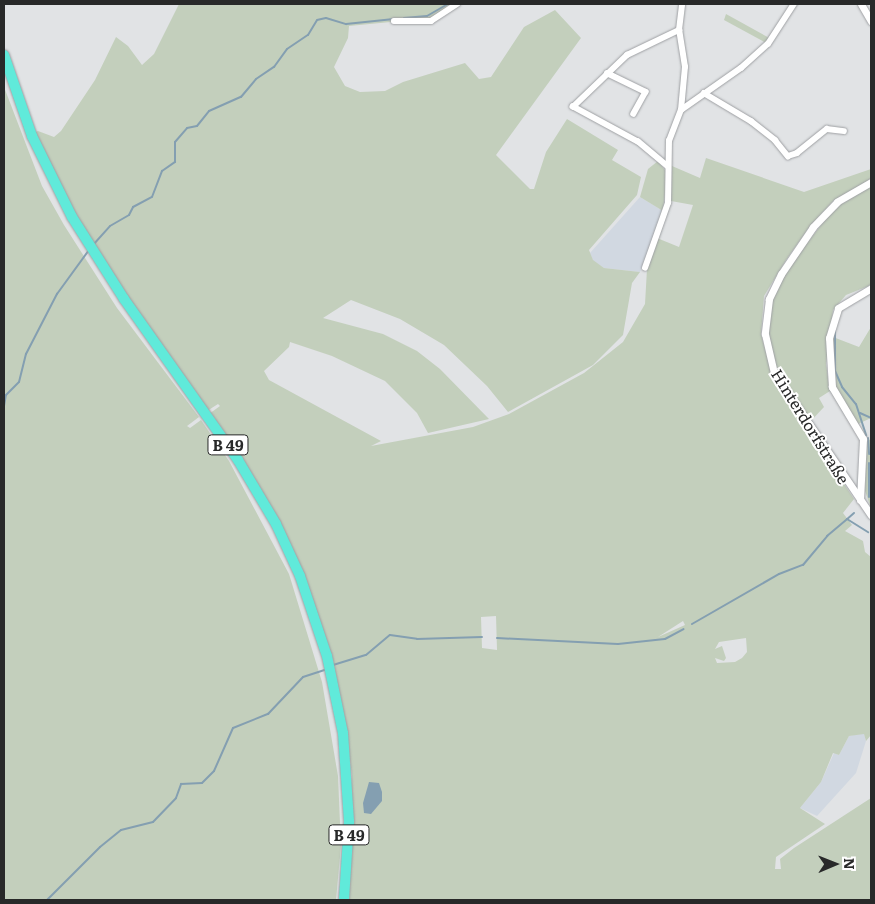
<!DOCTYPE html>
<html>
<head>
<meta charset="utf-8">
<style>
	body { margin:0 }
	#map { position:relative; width:875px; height:904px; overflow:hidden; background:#e1e3e5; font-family:Literata,serif }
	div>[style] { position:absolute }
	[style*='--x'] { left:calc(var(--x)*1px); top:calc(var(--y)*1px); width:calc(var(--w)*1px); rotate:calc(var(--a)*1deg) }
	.built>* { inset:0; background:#d1d8e1 }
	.green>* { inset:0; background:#c3cfbc }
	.water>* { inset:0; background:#849fb1 }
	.stream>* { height:2px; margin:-1px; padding:0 1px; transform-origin:1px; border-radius:1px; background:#849fb1 }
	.roads { filter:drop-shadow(0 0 1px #9ea0a3) drop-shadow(0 0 1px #9ea0a3) }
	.minor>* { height:5.5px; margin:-2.75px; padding:0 2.75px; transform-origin:2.75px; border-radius:2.75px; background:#fff }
	.tertiary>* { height:7px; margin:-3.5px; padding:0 3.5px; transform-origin:3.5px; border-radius:3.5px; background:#fff }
	.trunk>* { height:10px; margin:-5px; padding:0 5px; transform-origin:5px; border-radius:5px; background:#60eada }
	span { translate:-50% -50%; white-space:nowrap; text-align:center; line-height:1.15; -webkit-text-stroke:4px #fff; paint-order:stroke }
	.shield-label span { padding:1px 4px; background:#fff; border:1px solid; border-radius:4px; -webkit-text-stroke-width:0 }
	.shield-label { font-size:15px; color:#282929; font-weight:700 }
	.street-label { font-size:16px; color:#282929 }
	.frame { position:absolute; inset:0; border:5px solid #282929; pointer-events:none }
	.north { position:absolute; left:810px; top:839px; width:50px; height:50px; -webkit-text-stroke:4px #fff; paint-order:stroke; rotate:89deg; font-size:14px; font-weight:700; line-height:20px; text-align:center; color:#282929 }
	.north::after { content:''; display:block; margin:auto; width:18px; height:22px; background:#282929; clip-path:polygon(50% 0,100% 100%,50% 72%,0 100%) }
</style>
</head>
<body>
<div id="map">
	<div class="built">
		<i style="clip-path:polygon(640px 197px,663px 211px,640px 272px,604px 268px,593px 261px,590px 253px)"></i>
		<i style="clip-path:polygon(864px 733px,866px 741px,856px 773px,817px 816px,800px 808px,821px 782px,834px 753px,839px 755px,849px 736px)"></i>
	</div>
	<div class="green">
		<i style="clip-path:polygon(evenodd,179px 4px,450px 4px,432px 18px,349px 26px,348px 38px,334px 67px,345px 86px,360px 92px,385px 91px,403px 82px,465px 63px,479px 79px,491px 77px,524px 27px,555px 10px,581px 38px,496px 155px,530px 189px,534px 189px,546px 152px,567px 119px,618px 150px,612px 160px,641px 177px,637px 195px,589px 250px,593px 260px,604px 268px,640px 272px,632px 283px,623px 335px,593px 365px,508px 412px,487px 386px,444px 345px,400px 319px,351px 300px,323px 318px,383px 334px,417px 351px,440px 369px,489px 419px,428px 433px,417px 413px,385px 381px,332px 356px,290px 342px,289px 347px,264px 371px,269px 380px,381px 441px,371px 446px,473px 427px,509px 414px,584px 373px,623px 342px,645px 304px,647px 269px,657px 238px,679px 247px,693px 205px,671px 201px,672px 166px,700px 178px,706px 158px,804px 192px,871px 169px,871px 179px,834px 200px,810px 226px,786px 260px,764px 296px,761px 334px,772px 375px,854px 499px,843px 513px,852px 525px,845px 531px,863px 541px,865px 552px,871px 557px,871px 735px,866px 741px,864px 734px,849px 736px,839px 755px,833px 753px,821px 782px,800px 808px,825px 824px,776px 857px,775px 869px,781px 869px,780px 859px,794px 848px,871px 798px,871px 900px,346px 900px,352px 775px,348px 744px,333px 660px,302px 569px,209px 414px,220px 406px,218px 404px,207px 411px,126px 294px,80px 223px,33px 133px,38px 131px,54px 137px,61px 131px,95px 80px,116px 37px,128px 46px,142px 65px,154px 54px,179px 4px,496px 616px,497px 650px,482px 648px,481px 617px,496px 616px,179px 4px,683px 621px,685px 625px,658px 637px,683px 621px,179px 4px,746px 638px,747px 652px,742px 658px,735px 662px,717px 663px,715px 658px,724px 661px,726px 658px,722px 646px,715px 649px,719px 642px,746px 638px)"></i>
		<i style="clip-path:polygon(726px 14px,771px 39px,768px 44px,724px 20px)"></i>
		<i style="clip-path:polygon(4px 87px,42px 186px,64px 225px,117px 308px,199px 417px,187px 426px,190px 428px,201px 420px,229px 461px,289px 574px,322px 682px,338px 776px,341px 846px,336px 900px,4px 900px)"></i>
		<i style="clip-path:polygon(658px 161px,667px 173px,663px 211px,640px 197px,648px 169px)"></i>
		<i style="clip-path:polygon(871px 186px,871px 285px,846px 295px,833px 310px,826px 364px,830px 391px,819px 398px,824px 407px,809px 423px,777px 372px,768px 334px,773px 299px,789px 267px,831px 212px,851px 196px)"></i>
		<i style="clip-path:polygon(871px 327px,871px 418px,858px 424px,835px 389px,833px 337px,859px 347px)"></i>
		<i style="clip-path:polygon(871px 439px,871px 508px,865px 491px,867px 441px)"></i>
	</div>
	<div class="water">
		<i style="clip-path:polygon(369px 782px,379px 783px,382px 792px,382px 801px,371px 814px,364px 813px,363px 803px)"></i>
	</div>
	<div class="stream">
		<i style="--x:404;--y:18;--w:23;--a:-5"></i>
		<i style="--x:427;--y:16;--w:24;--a:-30"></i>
		<i style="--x:93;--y:245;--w:25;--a:-48"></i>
		<i style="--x:110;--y:226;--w:22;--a:-30"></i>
		<i style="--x:129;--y:215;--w:9;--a:-63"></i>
		<i style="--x:133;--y:207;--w:21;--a:-28"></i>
		<i style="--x:152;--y:197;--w:28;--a:-69"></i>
		<i style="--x:162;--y:171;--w:16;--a:-35"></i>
		<i style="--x:175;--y:162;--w:20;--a:-90"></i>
		<i style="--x:175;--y:142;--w:18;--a:-49"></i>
		<i style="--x:187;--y:128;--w:10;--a:-11"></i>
		<i style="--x:197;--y:126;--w:19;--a:-51"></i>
		<i style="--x:209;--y:111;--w:35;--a:-24"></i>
		<i style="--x:241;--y:97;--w:23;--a:-50"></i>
		<i style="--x:256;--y:79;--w:22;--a:-34"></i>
		<i style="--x:274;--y:67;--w:22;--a:-54"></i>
		<i style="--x:287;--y:49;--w:25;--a:-34"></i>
		<i style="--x:308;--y:35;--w:17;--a:-59"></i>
		<i style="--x:317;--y:20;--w:9;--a:-13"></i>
		<i style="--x:326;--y:18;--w:21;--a:17"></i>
		<i style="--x:346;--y:24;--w:48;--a:-5.9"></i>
		<i style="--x:835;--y:328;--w:43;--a:90"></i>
		<i style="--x:835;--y:371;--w:17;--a:66"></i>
		<i style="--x:842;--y:387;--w:22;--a:51"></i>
		<i style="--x:856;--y:404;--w:33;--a:72"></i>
		<i style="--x:4;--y:406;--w:11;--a:-80"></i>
		<i style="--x:6;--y:395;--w:18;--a:-45"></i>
		<i style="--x:19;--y:382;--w:29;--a:-76"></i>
		<i style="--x:26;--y:354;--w:68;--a:-62.7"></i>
		<i style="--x:57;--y:294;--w:54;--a:-54"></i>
		<i style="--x:860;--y:413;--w:12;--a:24"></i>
		<i style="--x:868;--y:438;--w:16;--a:86"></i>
		<i style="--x:869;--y:497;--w:34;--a:-90"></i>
		<i style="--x:854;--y:513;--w:9;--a:139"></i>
		<i style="--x:847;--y:519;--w:25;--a:32"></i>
		<i style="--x:692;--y:624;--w:100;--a:-29.9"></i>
		<i style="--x:779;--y:574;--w:26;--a:-21"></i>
		<i style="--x:803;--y:565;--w:38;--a:-50"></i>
		<i style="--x:827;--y:536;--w:26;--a:-40"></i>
		<i style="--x:497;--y:638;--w:121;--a:2.8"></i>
		<i style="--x:618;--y:644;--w:47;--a:-6.1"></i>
		<i style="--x:665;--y:639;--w:21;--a:-28"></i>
		<i style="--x:333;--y:665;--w:34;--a:-17"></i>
		<i style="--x:366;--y:655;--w:31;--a:-40"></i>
		<i style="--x:390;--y:635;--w:27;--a:8"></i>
		<i style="--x:417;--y:639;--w:65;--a:-1.8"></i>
		<i style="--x:47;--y:900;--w:75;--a:-45"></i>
		<i style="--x:100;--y:847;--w:27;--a:-39"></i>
		<i style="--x:121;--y:830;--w:33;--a:-14"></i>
		<i style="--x:153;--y:822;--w:33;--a:-46"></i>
		<i style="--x:176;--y:798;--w:15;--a:-70"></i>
		<i style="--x:181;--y:784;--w:21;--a:-3"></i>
		<i style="--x:202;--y:783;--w:17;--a:-45"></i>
		<i style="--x:214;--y:771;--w:47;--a:-66.2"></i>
		<i style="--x:233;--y:728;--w:38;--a:-22"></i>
		<i style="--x:268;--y:714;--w:51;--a:-46.6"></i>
		<i style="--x:303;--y:677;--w:25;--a:-18"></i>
	</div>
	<div class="roads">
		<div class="minor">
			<i style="--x:394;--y:21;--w:37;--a:0"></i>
			<i style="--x:431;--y:21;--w:31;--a:-33"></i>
			<i style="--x:607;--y:73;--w:43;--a:26"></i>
			<i style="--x:646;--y:92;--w:25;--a:119"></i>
			<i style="--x:704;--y:93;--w:55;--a:30.8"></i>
			<i style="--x:751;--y:121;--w:31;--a:38"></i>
			<i style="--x:775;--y:140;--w:21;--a:51"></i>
			<i style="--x:788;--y:156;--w:9;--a:-18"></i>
			<i style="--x:797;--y:153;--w:38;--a:-39"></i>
			<i style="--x:827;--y:129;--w:17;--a:7"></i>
			<i style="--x:681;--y:110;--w:73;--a:-35"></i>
			<i style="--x:741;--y:68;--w:36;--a:-42"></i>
			<i style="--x:768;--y:44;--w:48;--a:-57"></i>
			<i style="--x:668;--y:167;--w:39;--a:-140"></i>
			<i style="--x:638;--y:142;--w:74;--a:-151.7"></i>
			<i style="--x:573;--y:107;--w:75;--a:-43.9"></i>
			<i style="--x:627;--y:55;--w:58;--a:-25.7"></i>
			<i style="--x:645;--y:268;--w:69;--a:-70.5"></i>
			<i style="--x:668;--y:203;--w:62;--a:-89.1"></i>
			<i style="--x:669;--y:141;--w:33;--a:-69"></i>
			<i style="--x:681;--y:110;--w:43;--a:-84.7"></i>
			<i style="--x:685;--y:67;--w:37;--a:-99"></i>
			<i style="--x:679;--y:30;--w:26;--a:-83"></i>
		</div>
		<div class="tertiary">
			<i style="--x:861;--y:4;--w:20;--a:60"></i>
			<i style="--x:871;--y:182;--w:39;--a:150"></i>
			<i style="--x:837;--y:202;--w:35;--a:134"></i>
			<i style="--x:813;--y:227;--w:57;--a:124.2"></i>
			<i style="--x:781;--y:274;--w:28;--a:116"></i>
			<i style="--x:769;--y:299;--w:35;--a:97"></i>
			<i style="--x:765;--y:334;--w:39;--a:77"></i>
			<i style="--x:774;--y:372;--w:173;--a:55.9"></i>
			<i style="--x:860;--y:500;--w:61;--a:-87.2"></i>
			<i style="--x:863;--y:439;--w:61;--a:-120.8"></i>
			<i style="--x:832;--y:387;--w:49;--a:-93.5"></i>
			<i style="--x:829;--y:338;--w:31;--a:-73"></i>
			<i style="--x:838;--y:308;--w:39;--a:-31"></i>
		</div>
		<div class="trunk">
			<i style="--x:4;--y:55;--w:86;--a:70.9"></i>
			<i style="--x:32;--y:136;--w:90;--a:63.7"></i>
			<i style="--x:72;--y:217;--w:97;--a:57.6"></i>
			<i style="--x:124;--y:299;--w:197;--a:54.7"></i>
			<i style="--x:238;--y:460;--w:74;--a:59.3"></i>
			<i style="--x:276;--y:524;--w:57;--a:65.2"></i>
			<i style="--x:300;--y:576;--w:84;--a:71.4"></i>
			<i style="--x:327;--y:656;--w:79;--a:78.3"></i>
			<i style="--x:343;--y:733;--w:89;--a:86.1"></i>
			<i style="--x:349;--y:822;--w:78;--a:93.7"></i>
		</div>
	</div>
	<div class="shield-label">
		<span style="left:228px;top:445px">B 49</span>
		<span style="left:349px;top:835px">B 49</span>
	</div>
	<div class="street-label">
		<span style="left:811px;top:426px;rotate:58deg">Hinterdorfstraße</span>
	</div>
	<div class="frame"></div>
	<div class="north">N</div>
</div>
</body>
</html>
